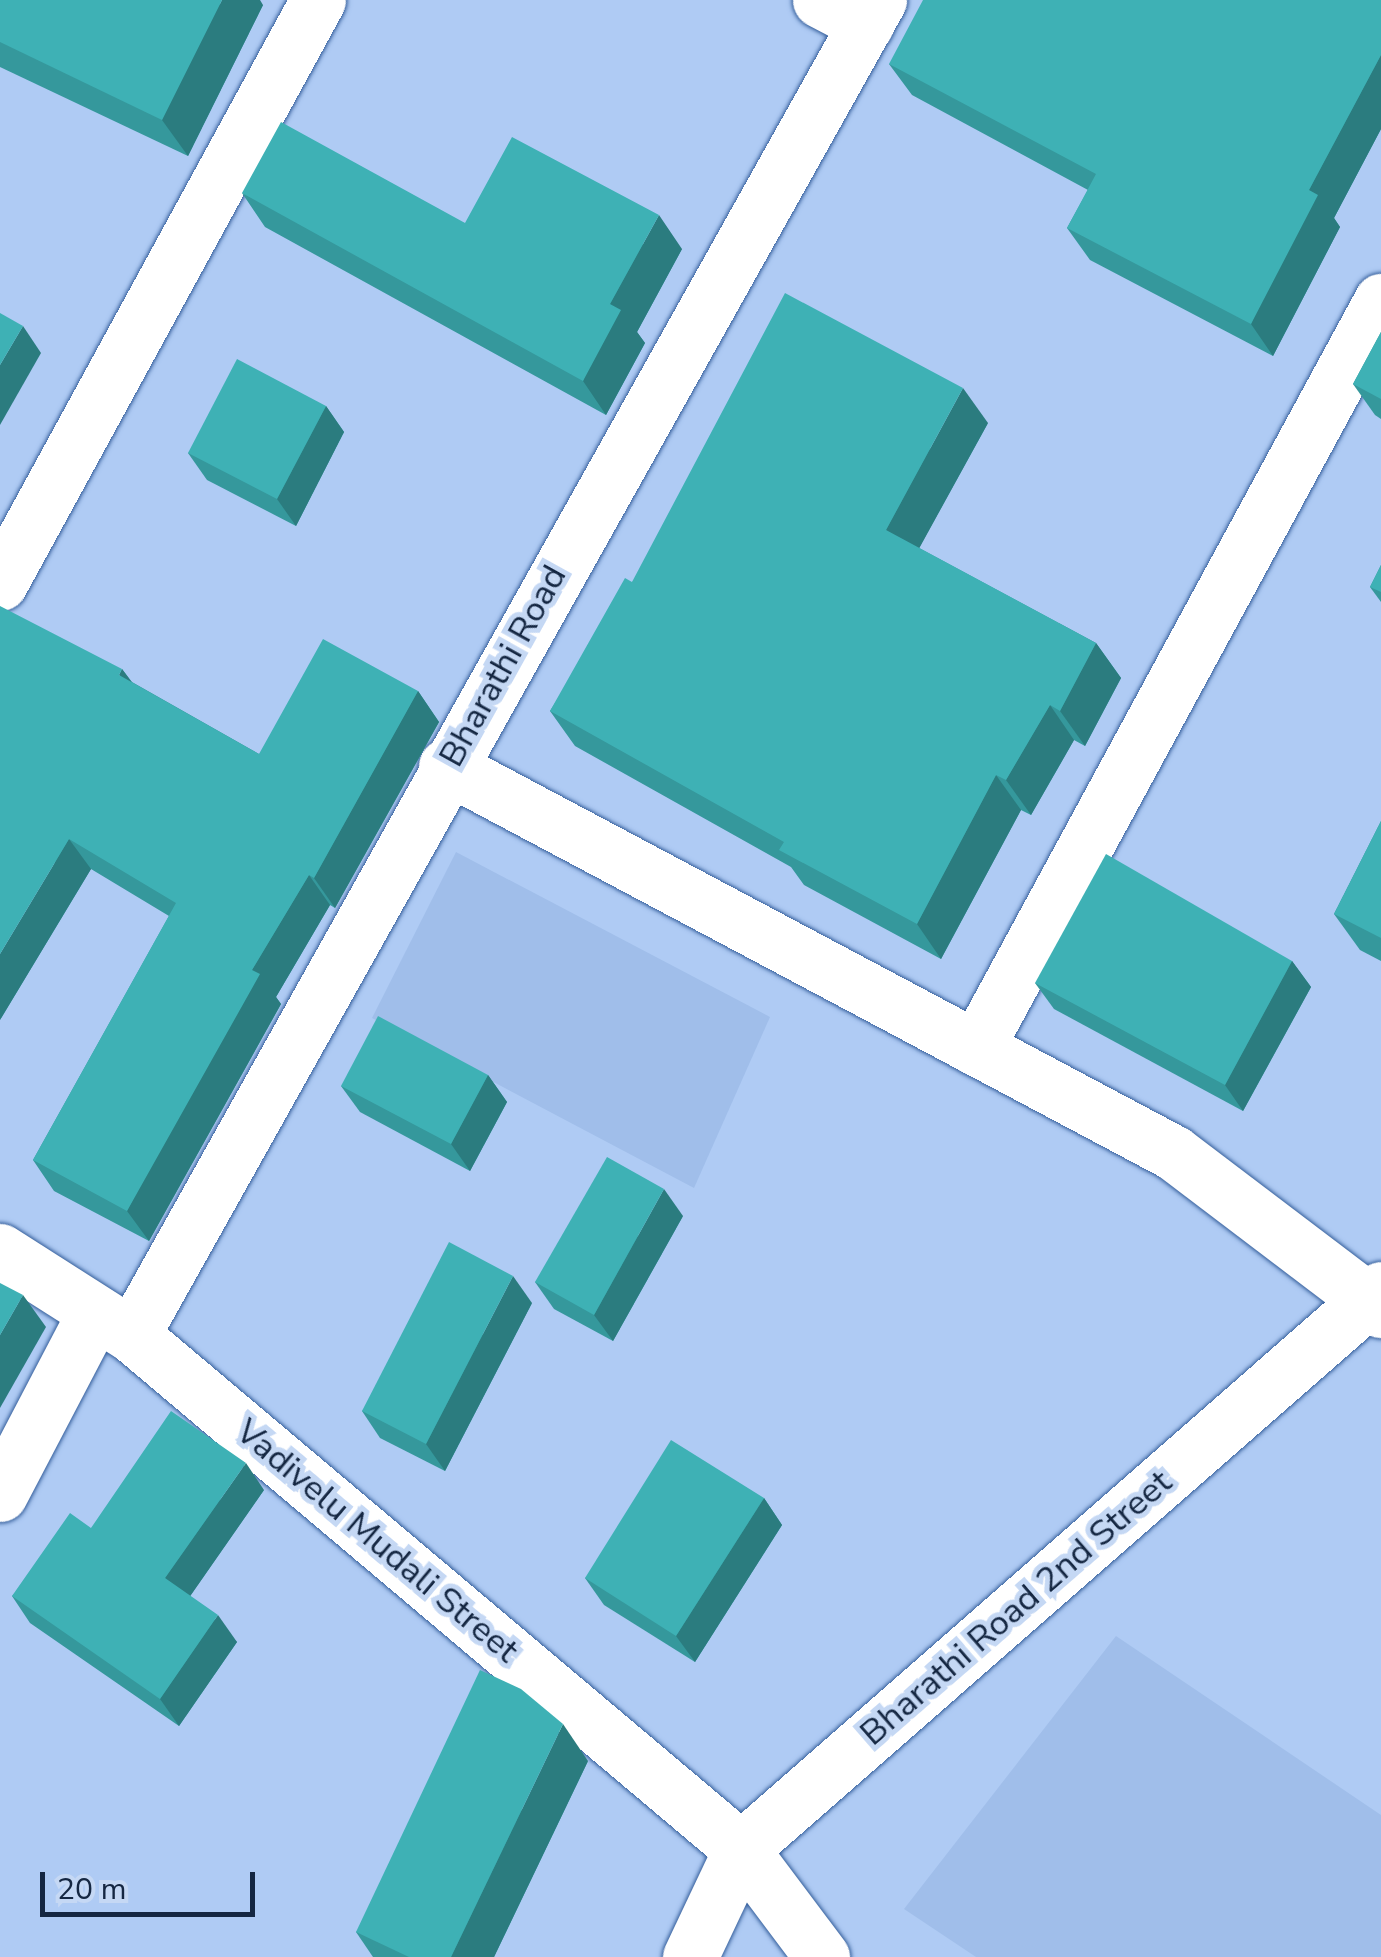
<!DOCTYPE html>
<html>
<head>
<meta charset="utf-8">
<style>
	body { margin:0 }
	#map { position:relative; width:1381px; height:1957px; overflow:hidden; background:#afcbf4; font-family:"Nunito Sans",sans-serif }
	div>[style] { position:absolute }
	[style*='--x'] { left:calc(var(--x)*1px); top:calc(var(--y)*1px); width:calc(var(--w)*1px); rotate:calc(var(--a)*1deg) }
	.built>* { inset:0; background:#a0beea }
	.roads { filter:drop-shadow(0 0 2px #345e9b) drop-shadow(0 0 2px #345e9b) }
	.minor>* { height:55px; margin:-27.5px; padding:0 27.5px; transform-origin:27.5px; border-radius:27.5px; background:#fff }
	.tertiary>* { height:55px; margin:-27.5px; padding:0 27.5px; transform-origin:27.5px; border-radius:27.5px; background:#fff }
	.wall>* { inset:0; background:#35989c }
	.shaded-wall>* { inset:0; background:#2b7c7f }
	.building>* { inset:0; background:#3eb1b5 }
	span { translate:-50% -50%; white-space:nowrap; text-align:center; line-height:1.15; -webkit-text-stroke:10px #c5d8f4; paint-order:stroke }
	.street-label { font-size:35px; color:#152742 }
	.scale { position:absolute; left:40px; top:1872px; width:215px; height:45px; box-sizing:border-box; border:5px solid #152742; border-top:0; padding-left:12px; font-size:30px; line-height:35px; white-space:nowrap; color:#152742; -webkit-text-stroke:8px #c5d8f4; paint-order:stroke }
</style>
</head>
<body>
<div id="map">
	<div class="built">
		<i style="clip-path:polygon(456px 852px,770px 1017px,694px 1188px,372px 1018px)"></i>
		<i style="clip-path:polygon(1116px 1636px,1381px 1815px,1381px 1957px,976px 1957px,904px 1909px)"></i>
	</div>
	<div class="roads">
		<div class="minor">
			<i style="--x:820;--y:0;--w:52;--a:27.6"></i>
			<i style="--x:0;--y:583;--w:664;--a:-61.39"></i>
			<i style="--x:976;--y:1048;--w:850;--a:-61.53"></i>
			<i style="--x:690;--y:1957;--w:119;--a:-64.7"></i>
			<i style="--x:741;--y:1849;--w:850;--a:-41.19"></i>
		</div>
		<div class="tertiary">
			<i style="--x:446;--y:766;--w:824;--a:27.99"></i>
			<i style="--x:1174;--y:1153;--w:260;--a:37.2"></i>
			<i style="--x:0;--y:1251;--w:156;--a:32.5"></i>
			<i style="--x:132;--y:1335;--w:797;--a:40.16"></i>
			<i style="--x:741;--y:1849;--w:135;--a:53.1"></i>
			<i style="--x:132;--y:1335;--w:1530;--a:-60.77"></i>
			<i style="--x:0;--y:1494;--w:205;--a:-62.4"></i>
		</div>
	</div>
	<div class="wall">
		<i style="clip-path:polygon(0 0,263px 5px,188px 156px,0 67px)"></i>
		<i style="clip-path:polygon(1381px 0,1381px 129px,1334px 218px,1340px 227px,1273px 356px,1090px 260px,1067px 228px,1088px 190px,912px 95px,889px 64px)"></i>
		<i style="clip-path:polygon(242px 193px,465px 223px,682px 249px,637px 332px,645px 343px,606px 415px,265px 227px)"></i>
		<i style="clip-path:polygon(1381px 332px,1381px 419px,1375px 415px,1353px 384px)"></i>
		<i style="clip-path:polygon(326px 406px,344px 432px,296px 526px,207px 480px,188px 453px)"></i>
		<i style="clip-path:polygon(988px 423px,919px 548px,1096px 643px,1121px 678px,1085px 746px,1074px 740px,1031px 815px,1021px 810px,941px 959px,804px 885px,791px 867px,575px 746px,550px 711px,632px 582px)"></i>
		<i style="clip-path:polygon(1381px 565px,1381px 602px,1370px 587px)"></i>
		<i style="clip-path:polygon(122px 669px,132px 682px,259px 754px,418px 691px,439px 722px,335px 908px,330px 905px,276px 997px,281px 1004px,149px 1241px,54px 1191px,33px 1160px,169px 916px,91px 869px,0 1020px)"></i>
		<i style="clip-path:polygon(1381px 821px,1381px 961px,1360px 950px,1334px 914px)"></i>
		<i style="clip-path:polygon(1292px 961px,1311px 987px,1243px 1111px,1054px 1009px,1035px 983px)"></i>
		<i style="clip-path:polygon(488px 1075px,507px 1102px,470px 1171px,360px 1112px,341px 1086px)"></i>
		<i style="clip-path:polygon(683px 1216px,613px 1341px,554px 1309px,535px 1282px)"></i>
		<i style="clip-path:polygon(532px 1303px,445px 1471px,380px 1438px,362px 1411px)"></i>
		<i style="clip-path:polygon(264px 1490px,190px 1596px,237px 1642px,179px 1726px,30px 1623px,12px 1596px,91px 1528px)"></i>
		<i style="clip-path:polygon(764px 1498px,782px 1525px,695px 1662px,604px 1605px,585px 1578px)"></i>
		<i style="clip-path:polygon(588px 1761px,494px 1957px,373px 1957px,356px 1932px)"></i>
	</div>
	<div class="shaded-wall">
		<i style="clip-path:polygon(222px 0,260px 0,263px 5px,188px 156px,162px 120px)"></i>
		<i style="clip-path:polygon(1381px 55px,1381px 129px,1334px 218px,1340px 227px,1273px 356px,1251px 324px,1309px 190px)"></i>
		<i style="clip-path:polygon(659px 215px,682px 249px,637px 332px,645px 343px,606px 415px,583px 381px,610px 304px)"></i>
		<i style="clip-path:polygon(23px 326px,41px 353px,0 425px,0 365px)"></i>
		<i style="clip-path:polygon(963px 388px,988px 423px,910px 565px,886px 530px)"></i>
		<i style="clip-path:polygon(326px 406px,344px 432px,296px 526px,277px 499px)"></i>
		<i style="clip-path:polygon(1096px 643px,1121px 678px,1085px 746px,1060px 711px)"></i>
		<i style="clip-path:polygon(122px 669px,144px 699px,119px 675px)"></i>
		<i style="clip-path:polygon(418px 691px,439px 722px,335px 908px,314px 878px)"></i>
		<i style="clip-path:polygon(1050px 705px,1074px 740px,1031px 815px,1006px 780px)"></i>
		<i style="clip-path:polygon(996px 775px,1021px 810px,941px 959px,917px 924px)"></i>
		<i style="clip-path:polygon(69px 839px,91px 869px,0 1020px,0 954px)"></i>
		<i style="clip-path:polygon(309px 875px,330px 905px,276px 997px,281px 1004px,149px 1241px,127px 1211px,252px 970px)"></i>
		<i style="clip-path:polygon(1292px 961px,1311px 987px,1243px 1111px,1225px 1085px)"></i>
		<i style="clip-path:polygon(488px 1075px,507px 1102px,470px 1171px,451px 1144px)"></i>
		<i style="clip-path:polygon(664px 1189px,683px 1216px,613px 1341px,594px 1315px)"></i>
		<i style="clip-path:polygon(513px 1276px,532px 1303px,445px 1471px,426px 1444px)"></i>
		<i style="clip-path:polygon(23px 1295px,46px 1327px,0 1408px,0 1335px)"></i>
		<i style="clip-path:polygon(246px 1463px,264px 1490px,184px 1605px,165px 1578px)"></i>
		<i style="clip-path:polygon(764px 1498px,782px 1525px,695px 1662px,676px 1636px)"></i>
		<i style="clip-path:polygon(218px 1615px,237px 1642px,179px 1726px,160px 1699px)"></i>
		<i style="clip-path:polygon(563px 1724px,588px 1761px,494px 1957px,451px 1957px)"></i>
	</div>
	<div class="building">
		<i style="clip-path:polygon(0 0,222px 0,162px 120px,0 42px)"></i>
		<i style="clip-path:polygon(923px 0,1381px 0,1381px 55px,1309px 190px,1318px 195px,1251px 324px,1067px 228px,1096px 174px,889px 64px)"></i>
		<i style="clip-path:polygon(281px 122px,465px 223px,512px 137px,659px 215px,610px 304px,621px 310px,583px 381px,242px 193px)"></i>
		<i style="clip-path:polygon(785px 293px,963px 388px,886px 530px,1096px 643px,1060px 711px,1050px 705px,1006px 780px,996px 775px,917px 924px,779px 850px,784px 842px,550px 711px,625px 578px,632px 582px)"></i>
		<i style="clip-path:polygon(0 313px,23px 326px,0 365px)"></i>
		<i style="clip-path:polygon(1381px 332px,1381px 399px,1353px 384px)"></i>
		<i style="clip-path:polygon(237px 359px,326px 406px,277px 499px,188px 453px)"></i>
		<i style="clip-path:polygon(1381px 565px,1381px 592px,1370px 587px)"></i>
		<i style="clip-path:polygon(0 606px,122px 669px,119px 675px,259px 754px,323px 639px,418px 691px,314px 878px,309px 875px,252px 970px,260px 974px,127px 1211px,33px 1160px,176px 903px,69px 839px,0 954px)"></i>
		<i style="clip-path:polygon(1381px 821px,1381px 938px,1334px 914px)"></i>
		<i style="clip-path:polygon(1106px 854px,1292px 961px,1225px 1085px,1035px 983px)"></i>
		<i style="clip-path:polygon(378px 1016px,488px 1075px,451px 1144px,341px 1086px)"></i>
		<i style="clip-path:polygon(607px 1157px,664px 1189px,594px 1315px,535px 1282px)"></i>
		<i style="clip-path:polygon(449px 1242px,513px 1276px,426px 1444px,362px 1411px)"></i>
		<i style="clip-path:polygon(0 1283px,23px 1295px,0 1335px)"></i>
		<i style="clip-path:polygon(171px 1411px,246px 1463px,165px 1578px,218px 1615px,160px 1699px,12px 1596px,70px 1513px,91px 1528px)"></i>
		<i style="clip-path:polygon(671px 1440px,764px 1498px,676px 1636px,585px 1578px)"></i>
		<i style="clip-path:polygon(480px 1670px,521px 1689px,563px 1724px,451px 1957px,409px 1957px,356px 1932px)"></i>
	</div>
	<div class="street-label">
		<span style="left:503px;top:666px;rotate:-61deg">Bharathi Road</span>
		<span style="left:377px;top:1541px;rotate:40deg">Vadivelu Mudali Street</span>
		<span style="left:1016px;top:1608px;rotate:-41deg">Bharathi Road 2nd Street</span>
	</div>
	<div class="scale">20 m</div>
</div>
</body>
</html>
